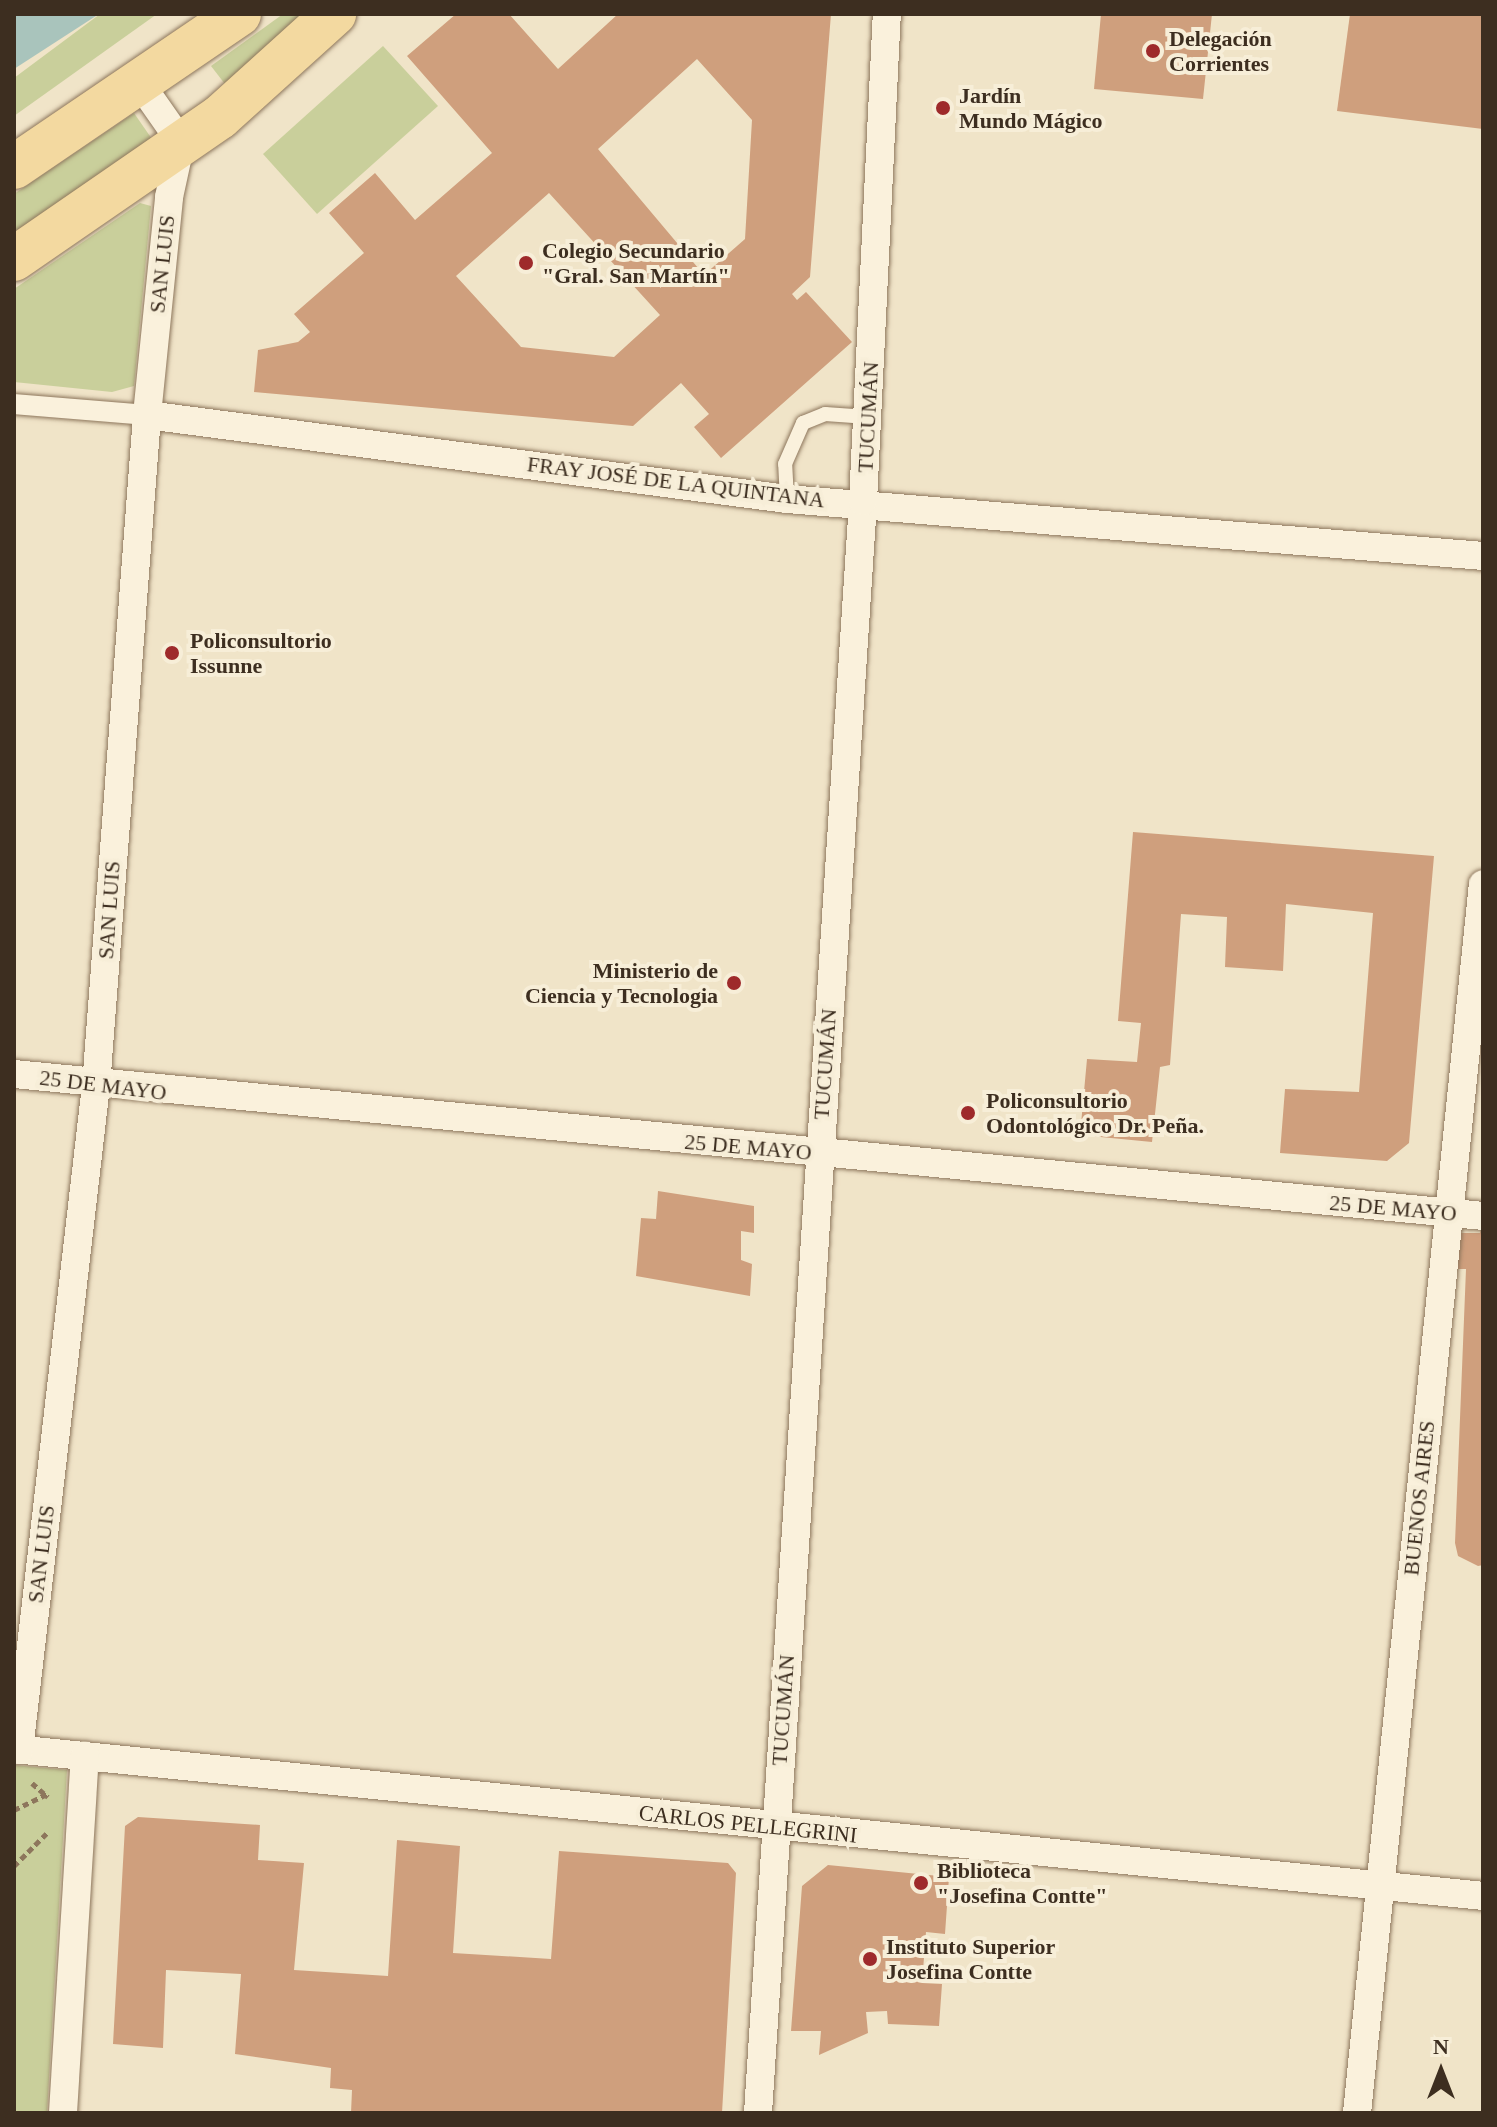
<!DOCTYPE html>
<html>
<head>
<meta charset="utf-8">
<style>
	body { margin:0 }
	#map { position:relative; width:1497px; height:2127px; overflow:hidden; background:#f0e4c8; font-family:"Times New Roman",serif }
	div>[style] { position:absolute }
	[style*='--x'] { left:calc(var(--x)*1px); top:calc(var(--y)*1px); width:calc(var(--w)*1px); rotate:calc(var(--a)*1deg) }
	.green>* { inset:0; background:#c9cf9b }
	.water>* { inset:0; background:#a9c4bc }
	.building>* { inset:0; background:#cf9f7d }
	.path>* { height:5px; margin-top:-2.5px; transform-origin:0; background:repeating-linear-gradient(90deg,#8d765c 0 6px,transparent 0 10px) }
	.roads { filter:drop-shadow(0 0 2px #8d765c) drop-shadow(0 0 2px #8d765c) }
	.service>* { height:14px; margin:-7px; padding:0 7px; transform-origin:7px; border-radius:7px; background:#faf1dc }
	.pedestrian>* { height:20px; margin:-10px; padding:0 10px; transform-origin:10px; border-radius:10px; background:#faf1dc }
	.minor>* { height:28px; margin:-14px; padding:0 14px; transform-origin:14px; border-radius:14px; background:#faf1dc }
	.primary>* { height:44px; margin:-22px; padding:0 22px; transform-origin:22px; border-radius:22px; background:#f3d9a0 }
	.dots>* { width:22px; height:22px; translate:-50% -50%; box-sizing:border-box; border:4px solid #f7eed8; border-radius:50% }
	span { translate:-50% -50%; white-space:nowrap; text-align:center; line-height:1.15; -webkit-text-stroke:8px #f7eed8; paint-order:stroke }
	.poi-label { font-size:22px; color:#3d2e20; font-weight:700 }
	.left { translate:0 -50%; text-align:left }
	.right { translate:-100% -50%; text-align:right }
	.street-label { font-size:22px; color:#3d2e20 }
	.frame { position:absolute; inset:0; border:16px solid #3d2e20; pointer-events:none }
	.north { position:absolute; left:1401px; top:2031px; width:80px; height:80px; -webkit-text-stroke:6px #f7eed8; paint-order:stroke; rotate:0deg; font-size:22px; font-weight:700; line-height:32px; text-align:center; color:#3d2e20 }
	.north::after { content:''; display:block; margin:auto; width:28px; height:36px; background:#3d2e20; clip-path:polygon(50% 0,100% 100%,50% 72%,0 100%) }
</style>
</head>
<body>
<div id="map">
	<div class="green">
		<i style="clip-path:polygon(100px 14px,157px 14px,14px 116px,14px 78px)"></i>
		<i style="clip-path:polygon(283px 14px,313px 14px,228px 88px,211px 66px)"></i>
		<i style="clip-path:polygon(383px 46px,438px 106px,317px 214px,263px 154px)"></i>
		<i style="clip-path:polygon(134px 113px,154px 142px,14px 238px,14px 194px)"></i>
		<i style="clip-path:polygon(140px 203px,151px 206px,134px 386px,112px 392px,14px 382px,14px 289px)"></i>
		<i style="clip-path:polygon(14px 1765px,67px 1770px,47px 2113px,14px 2113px)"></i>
	</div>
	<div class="water">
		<i style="clip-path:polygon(14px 14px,99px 14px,14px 69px)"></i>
	</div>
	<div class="building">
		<i style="clip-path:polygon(evenodd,456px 14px,509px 14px,558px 69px,618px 14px,831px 14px,810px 277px,792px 294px,797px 300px,806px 292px,852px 342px,721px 458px,694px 427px,709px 414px,681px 383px,633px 426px,254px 392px,258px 350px,298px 342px,310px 332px,294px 314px,364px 253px,329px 213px,375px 173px,415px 220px,492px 153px,407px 56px,456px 14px,697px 59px,752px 120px,745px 239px,704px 275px,598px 149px,697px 59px,456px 14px,549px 193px,660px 315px,614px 357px,521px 347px,456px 276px,549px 193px)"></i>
		<i style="clip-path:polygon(1101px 14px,1212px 14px,1203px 99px,1094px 89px)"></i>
		<i style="clip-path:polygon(1350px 14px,1483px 15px,1483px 129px,1337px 111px)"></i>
		<i style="clip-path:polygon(1133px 832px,1434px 856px,1409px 1143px,1387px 1161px,1280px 1153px,1285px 1089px,1359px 1092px,1373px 913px,1286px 904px,1283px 971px,1225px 967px,1227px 917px,1181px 914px,1170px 1065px,1160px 1067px,1152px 1142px,1080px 1135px,1087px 1059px,1137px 1062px,1141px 1023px,1118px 1021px)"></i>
		<i style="clip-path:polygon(658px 1191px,754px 1206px,754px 1233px,741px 1231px,741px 1260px,752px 1264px,750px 1296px,636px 1276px,641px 1218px,656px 1219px)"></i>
		<i style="clip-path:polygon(1483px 1221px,1483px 1565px,1478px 1566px,1458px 1556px,1455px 1543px,1466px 1269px,1452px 1269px,1454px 1233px,1480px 1233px)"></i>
		<i style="clip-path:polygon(138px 1817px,260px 1825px,258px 1860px,304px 1863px,294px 1970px,388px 1976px,397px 1840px,460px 1846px,453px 1953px,551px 1959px,559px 1851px,728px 1863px,736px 1873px,722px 2113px,351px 2113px,352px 2090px,330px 2088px,331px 2068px,235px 2054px,241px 1974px,166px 1970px,163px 2048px,113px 2044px,125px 1826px)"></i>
		<i style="clip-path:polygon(828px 1865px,949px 1877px,945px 1934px,926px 1932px,922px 1983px,942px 1984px,939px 2026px,888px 2024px,887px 2011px,866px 2012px,868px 2033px,819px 2055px,821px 2031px,791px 2031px,802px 1886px)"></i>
	</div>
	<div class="path">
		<i style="--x:32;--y:1783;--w:21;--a:41"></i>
		<i style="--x:14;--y:1810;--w:39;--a:-26"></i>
		<i style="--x:14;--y:1866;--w:49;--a:-45"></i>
	</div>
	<div class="roads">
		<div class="service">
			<i style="--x:787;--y:499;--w:35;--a:-93"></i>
			<i style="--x:785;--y:464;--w:45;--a:-66.3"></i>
			<i style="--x:803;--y:423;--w:24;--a:-22"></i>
			<i style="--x:825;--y:414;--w:43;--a:4"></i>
		</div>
		<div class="pedestrian">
			<i style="--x:14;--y:404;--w:133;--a:4.7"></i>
		</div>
		<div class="minor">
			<i style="--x:147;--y:415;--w:645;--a:7.48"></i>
			<i style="--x:787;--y:499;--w:698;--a:4.68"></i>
			<i style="--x:14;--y:1074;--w:1476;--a:5.52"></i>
			<i style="--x:14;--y:1749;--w:1476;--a:5.71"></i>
			<i style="--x:19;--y:1750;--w:668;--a:-83.39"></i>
			<i style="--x:96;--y:1086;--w:673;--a:-85.65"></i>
			<i style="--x:147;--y:415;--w:219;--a:-84.2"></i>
			<i style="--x:169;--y:197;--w:56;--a:-77.7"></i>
			<i style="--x:181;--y:142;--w:73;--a:-125"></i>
			<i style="--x:63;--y:2113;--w:358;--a:-86.5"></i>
			<i style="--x:758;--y:2113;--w:1615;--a:-86.27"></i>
			<i style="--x:863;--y:501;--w:488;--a:-87.2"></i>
			<i style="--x:1357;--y:2113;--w:1235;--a:-84.15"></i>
		</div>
		<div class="primary">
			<i style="--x:14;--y:167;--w:272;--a:-34.2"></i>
			<i style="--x:14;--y:259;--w:250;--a:-34.6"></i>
			<i style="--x:220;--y:117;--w:154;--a:-42.1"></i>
		</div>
	</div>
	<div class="dots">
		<i style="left:1153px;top:51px;background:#9e2a2b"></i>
		<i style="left:943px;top:108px;background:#9e2a2b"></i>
		<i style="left:526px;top:263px;background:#9e2a2b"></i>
		<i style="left:172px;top:653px;background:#9e2a2b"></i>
		<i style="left:734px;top:983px;background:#9e2a2b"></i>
		<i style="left:968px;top:1113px;background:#9e2a2b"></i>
		<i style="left:921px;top:1883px;background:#9e2a2b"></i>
		<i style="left:870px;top:1959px;background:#9e2a2b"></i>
	</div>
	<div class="poi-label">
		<span class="left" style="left:1169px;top:51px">Delegación<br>Corrientes</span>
		<span class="left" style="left:959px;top:108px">Jardín<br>Mundo Mágico</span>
		<span class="left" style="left:542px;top:263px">Colegio Secundario<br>"Gral. San Martín"</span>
		<span class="left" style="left:190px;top:653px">Policonsultorio<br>Issunne</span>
		<span class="right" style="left:718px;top:983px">Ministerio de<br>Ciencia y Tecnologia</span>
		<span class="left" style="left:986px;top:1113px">Policonsultorio<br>Odontológico Dr. Peña.</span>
		<span class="left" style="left:937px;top:1883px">Biblioteca<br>"Josefina Contte"</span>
		<span class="left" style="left:886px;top:1959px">Instituto Superior<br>Josefina Contte</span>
	</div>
	<div class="street-label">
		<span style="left:162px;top:264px;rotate:-84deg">SAN LUIS</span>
		<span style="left:868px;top:417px;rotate:-87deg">TUCUMÁN</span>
		<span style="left:676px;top:482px;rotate:7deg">FRAY JOSÉ DE LA QUINTANA</span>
		<span style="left:109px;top:910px;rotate:-86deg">SAN LUIS</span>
		<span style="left:825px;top:1064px;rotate:-86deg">TUCUMÁN</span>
		<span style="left:103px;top:1085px;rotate:7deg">25 DE MAYO</span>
		<span style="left:748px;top:1147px;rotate:5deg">25 DE MAYO</span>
		<span style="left:1393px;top:1208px;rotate:5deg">25 DE MAYO</span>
		<span style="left:1419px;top:1498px;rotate:-84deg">BUENOS AIRES</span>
		<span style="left:41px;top:1554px;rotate:-83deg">SAN LUIS</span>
		<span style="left:783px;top:1710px;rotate:-86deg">TUCUMÁN</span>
		<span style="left:748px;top:1824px;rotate:6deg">CARLOS PELLEGRINI</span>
	</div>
	<div class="frame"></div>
	<div class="north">N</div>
</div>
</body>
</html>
